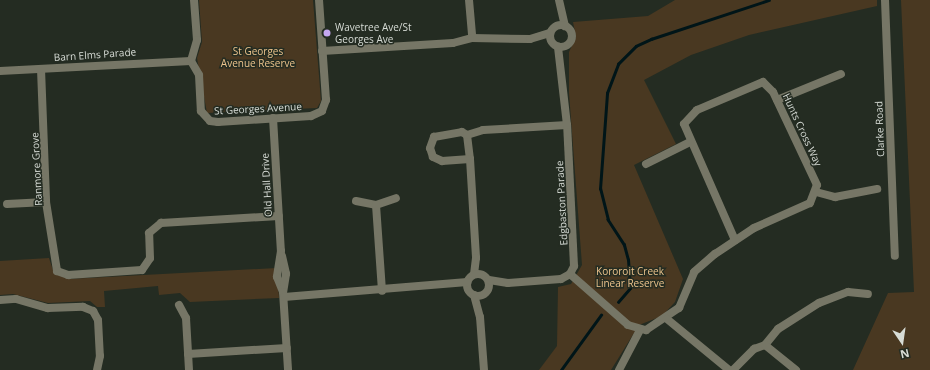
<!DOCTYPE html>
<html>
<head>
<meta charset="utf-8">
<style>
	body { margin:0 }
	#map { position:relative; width:930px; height:370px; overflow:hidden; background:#242c22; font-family:"Open Sans",sans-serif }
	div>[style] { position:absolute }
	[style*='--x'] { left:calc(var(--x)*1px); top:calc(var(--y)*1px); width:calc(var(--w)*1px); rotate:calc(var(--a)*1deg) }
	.green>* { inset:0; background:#493821 }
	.stream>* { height:2.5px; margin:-1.25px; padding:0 1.25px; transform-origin:1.25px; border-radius:1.25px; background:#001518 }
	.street>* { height:8px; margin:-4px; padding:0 4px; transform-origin:4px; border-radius:4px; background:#767666 }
	.street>.ring { margin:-4px; padding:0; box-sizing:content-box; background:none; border:8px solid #767666; border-radius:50% }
	.dots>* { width:11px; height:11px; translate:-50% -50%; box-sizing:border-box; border:2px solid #242c22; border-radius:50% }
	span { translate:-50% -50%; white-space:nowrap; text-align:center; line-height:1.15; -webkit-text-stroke:3px #242c22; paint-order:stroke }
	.poi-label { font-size:10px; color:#d7dcd6 }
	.left { translate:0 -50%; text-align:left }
	.park-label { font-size:10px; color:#ecc38c }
	.street-label { font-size:10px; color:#d7dcd6 }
	.north { position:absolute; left:882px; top:322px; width:40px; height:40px; -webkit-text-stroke:3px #242c22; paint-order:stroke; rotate:167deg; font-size:11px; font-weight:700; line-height:16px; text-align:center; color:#d7dcd6 }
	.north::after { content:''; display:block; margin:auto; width:14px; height:18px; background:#d7dcd6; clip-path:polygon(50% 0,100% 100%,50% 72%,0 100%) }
</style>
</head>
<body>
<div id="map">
	<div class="green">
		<i style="clip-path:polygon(199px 0,313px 0,321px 101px,317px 108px,207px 113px,197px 58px,202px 42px)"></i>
		<i style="clip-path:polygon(675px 0,877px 0,877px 6px,749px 35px,691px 55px,644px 80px,676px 144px,634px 165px,683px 279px,675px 302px,662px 316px,639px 325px,611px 370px,539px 370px,557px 346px,558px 287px,571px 284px,582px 265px,569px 93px,569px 52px,576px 37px,573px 22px,648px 16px)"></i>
		<i style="clip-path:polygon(901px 0,930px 0,930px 370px,853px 370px,888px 293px,914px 292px)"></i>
		<i style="clip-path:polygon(49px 258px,54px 273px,69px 279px,277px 268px,279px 298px,190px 302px,180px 293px,159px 295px,158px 286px,104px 291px,105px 307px,97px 307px,90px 301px,48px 303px,13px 294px,0 295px,0 261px)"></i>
	</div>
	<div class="stream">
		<i style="--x:618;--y:302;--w:18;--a:-49"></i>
		<i style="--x:630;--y:288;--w:28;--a:-94"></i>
		<i style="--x:628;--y:260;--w:16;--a:-105"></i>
		<i style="--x:624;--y:245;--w:30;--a:-123"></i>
		<i style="--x:608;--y:220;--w:32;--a:-104"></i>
		<i style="--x:600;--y:189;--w:96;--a:-85.8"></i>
		<i style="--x:607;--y:93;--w:31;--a:-69"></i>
		<i style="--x:618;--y:64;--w:25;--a:-45"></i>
		<i style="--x:636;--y:46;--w:17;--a:-25"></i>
		<i style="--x:651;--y:39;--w:124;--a:-18.3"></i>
		<i style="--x:561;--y:370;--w:68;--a:-54"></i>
	</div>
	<div class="street">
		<i style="--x:194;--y:0;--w:40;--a:85.7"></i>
		<i style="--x:197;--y:40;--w:22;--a:106"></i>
		<i style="--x:191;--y:61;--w:16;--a:60"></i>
		<i style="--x:199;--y:75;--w:36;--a:87"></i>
		<i style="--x:201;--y:111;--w:13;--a:48"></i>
		<i style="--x:210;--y:121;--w:8;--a:7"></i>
		<i style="--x:218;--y:122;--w:93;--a:-3.7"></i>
		<i style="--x:311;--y:116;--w:12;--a:-24"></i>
		<i style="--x:322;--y:111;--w:12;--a:-70"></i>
		<i style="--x:326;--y:100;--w:100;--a:-94"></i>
		<i style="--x:469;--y:0;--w:38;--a:85"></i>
		<i style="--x:559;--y:0;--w:27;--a:77"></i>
		<i style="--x:885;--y:0;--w:256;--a:87.8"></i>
		<i class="ring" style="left:550px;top:25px;width:14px;height:14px"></i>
		<i style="--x:322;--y:51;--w:131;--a:-3.5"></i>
		<i style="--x:453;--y:43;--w:20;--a:-15"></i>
		<i style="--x:472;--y:38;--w:58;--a:1"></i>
		<i style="--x:530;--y:39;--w:21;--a:-17"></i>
		<i style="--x:41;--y:69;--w:133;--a:87.8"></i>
		<i style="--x:46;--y:202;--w:70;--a:80.9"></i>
		<i style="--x:57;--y:271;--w:12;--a:20"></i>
		<i style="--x:68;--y:275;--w:74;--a:-3.9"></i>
		<i style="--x:142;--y:270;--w:14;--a:-56"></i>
		<i style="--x:150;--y:258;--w:25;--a:-92"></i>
		<i style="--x:149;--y:233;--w:16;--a:-40"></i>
		<i style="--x:161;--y:223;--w:118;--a:-3.4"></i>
		<i style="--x:0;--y:71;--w:191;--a:-3"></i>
		<i style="--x:777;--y:100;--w:69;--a:-22.1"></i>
		<i style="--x:273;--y:118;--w:133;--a:86.6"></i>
		<i style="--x:281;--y:251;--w:26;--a:99"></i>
		<i style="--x:277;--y:277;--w:16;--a:68"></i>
		<i style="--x:462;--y:132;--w:6;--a:31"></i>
		<i style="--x:467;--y:135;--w:24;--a:83"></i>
		<i style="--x:470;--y:159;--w:28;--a:176"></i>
		<i style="--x:442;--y:161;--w:10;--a:-156"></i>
		<i style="--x:433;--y:157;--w:9;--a:-108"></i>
		<i style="--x:430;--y:148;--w:12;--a:-70"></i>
		<i style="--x:434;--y:137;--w:28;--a:-10"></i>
		<i style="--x:467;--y:135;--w:17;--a:-17"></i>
		<i style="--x:483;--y:130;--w:84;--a:-3.4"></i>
		<i style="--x:470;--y:159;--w:99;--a:86.5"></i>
		<i style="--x:476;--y:258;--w:16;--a:97"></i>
		<i style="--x:646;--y:164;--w:49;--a:-26.6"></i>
		<i style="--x:816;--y:192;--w:20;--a:15"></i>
		<i style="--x:835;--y:197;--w:43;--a:-10.8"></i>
		<i style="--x:356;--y:201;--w:20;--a:11"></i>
		<i style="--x:376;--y:205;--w:21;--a:-19"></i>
		<i style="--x:7;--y:204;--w:39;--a:-3"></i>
		<i style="--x:376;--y:205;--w:86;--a:86"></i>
		<i style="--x:282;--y:256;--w:18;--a:77"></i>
		<i style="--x:286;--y:274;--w:18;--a:99"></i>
		<i style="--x:283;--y:292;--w:78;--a:86.3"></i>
		<i class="ring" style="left:467px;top:274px;width:14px;height:14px"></i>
		<i style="--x:570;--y:274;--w:77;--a:41.3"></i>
		<i style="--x:628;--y:325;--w:19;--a:16"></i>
		<i style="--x:646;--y:330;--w:40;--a:-34"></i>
		<i style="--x:679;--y:308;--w:39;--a:-67"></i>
		<i style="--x:694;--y:272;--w:28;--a:-41"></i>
		<i style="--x:715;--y:254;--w:47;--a:-33.7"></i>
		<i style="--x:754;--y:228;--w:61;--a:-24.1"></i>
		<i style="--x:810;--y:203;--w:19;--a:-69"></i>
		<i style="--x:817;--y:185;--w:103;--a:-115.3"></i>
		<i style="--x:773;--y:92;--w:14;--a:-135"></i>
		<i style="--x:763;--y:82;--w:72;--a:157"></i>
		<i style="--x:697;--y:110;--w:19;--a:133"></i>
		<i style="--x:684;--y:124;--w:127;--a:66.3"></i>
		<i style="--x:489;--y:280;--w:19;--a:9"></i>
		<i style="--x:508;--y:283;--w:53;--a:-4.3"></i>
		<i style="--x:561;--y:279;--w:10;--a:-29"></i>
		<i style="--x:570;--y:274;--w:9;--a:-63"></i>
		<i style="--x:574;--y:266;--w:141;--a:-92.8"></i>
		<i style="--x:567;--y:125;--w:79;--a:-96.6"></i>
		<i style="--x:474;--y:295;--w:23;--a:75"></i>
		<i style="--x:480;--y:317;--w:53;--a:85.7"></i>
		<i style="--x:284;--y:297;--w:184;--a:-4.7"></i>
		<i style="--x:0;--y:300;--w:16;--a:-4"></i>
		<i style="--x:16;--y:299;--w:33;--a:16"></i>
		<i style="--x:48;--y:308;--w:35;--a:-2"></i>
		<i style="--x:83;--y:307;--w:11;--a:22"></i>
		<i style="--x:93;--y:311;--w:10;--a:61"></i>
		<i style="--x:98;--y:320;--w:36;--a:87"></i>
		<i style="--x:100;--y:356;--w:14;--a:102"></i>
		<i style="--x:179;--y:305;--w:15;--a:62"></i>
		<i style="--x:186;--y:318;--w:52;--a:86.7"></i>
		<i style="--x:667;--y:319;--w:80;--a:39.4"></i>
		<i style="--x:765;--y:345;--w:21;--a:-51"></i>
		<i style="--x:778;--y:329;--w:49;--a:-32.4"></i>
		<i style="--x:819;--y:303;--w:31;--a:-21"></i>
		<i style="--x:848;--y:292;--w:20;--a:6"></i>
		<i style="--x:188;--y:354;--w:99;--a:-3.5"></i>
		<i style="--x:619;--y:370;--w:45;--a:-62.3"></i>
		<i style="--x:733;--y:370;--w:30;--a:-45"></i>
		<i style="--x:754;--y:349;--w:12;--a:-20"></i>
		<i style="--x:765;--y:345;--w:40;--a:39"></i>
	</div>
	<div class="dots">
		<i style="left:327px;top:33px;background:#c5a7f1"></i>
	</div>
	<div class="poi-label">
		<span class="left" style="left:335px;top:33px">Wavetree Ave/St<br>Georges Ave</span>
	</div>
	<div class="park-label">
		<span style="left:258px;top:57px">St Georges<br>Avenue Reserve</span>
		<span style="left:630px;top:277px">Kororoit Creek<br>Linear Reserve</span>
	</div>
	<div class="street-label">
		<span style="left:95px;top:55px;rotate:-4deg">Barn Elms Parade</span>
		<span style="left:258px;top:109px;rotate:-3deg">St Georges Avenue</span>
		<span style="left:880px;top:129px;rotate:-92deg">Clarke Road</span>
		<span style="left:802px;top:130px;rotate:65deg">Hunts Cross Way</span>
		<span style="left:37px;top:169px;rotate:-93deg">Ranmore Grove</span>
		<span style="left:267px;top:185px;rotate:-93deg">Old Hall Drive</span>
		<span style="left:562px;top:203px;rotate:-93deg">Edgbaston Parade</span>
	</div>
	<div class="north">N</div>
</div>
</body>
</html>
